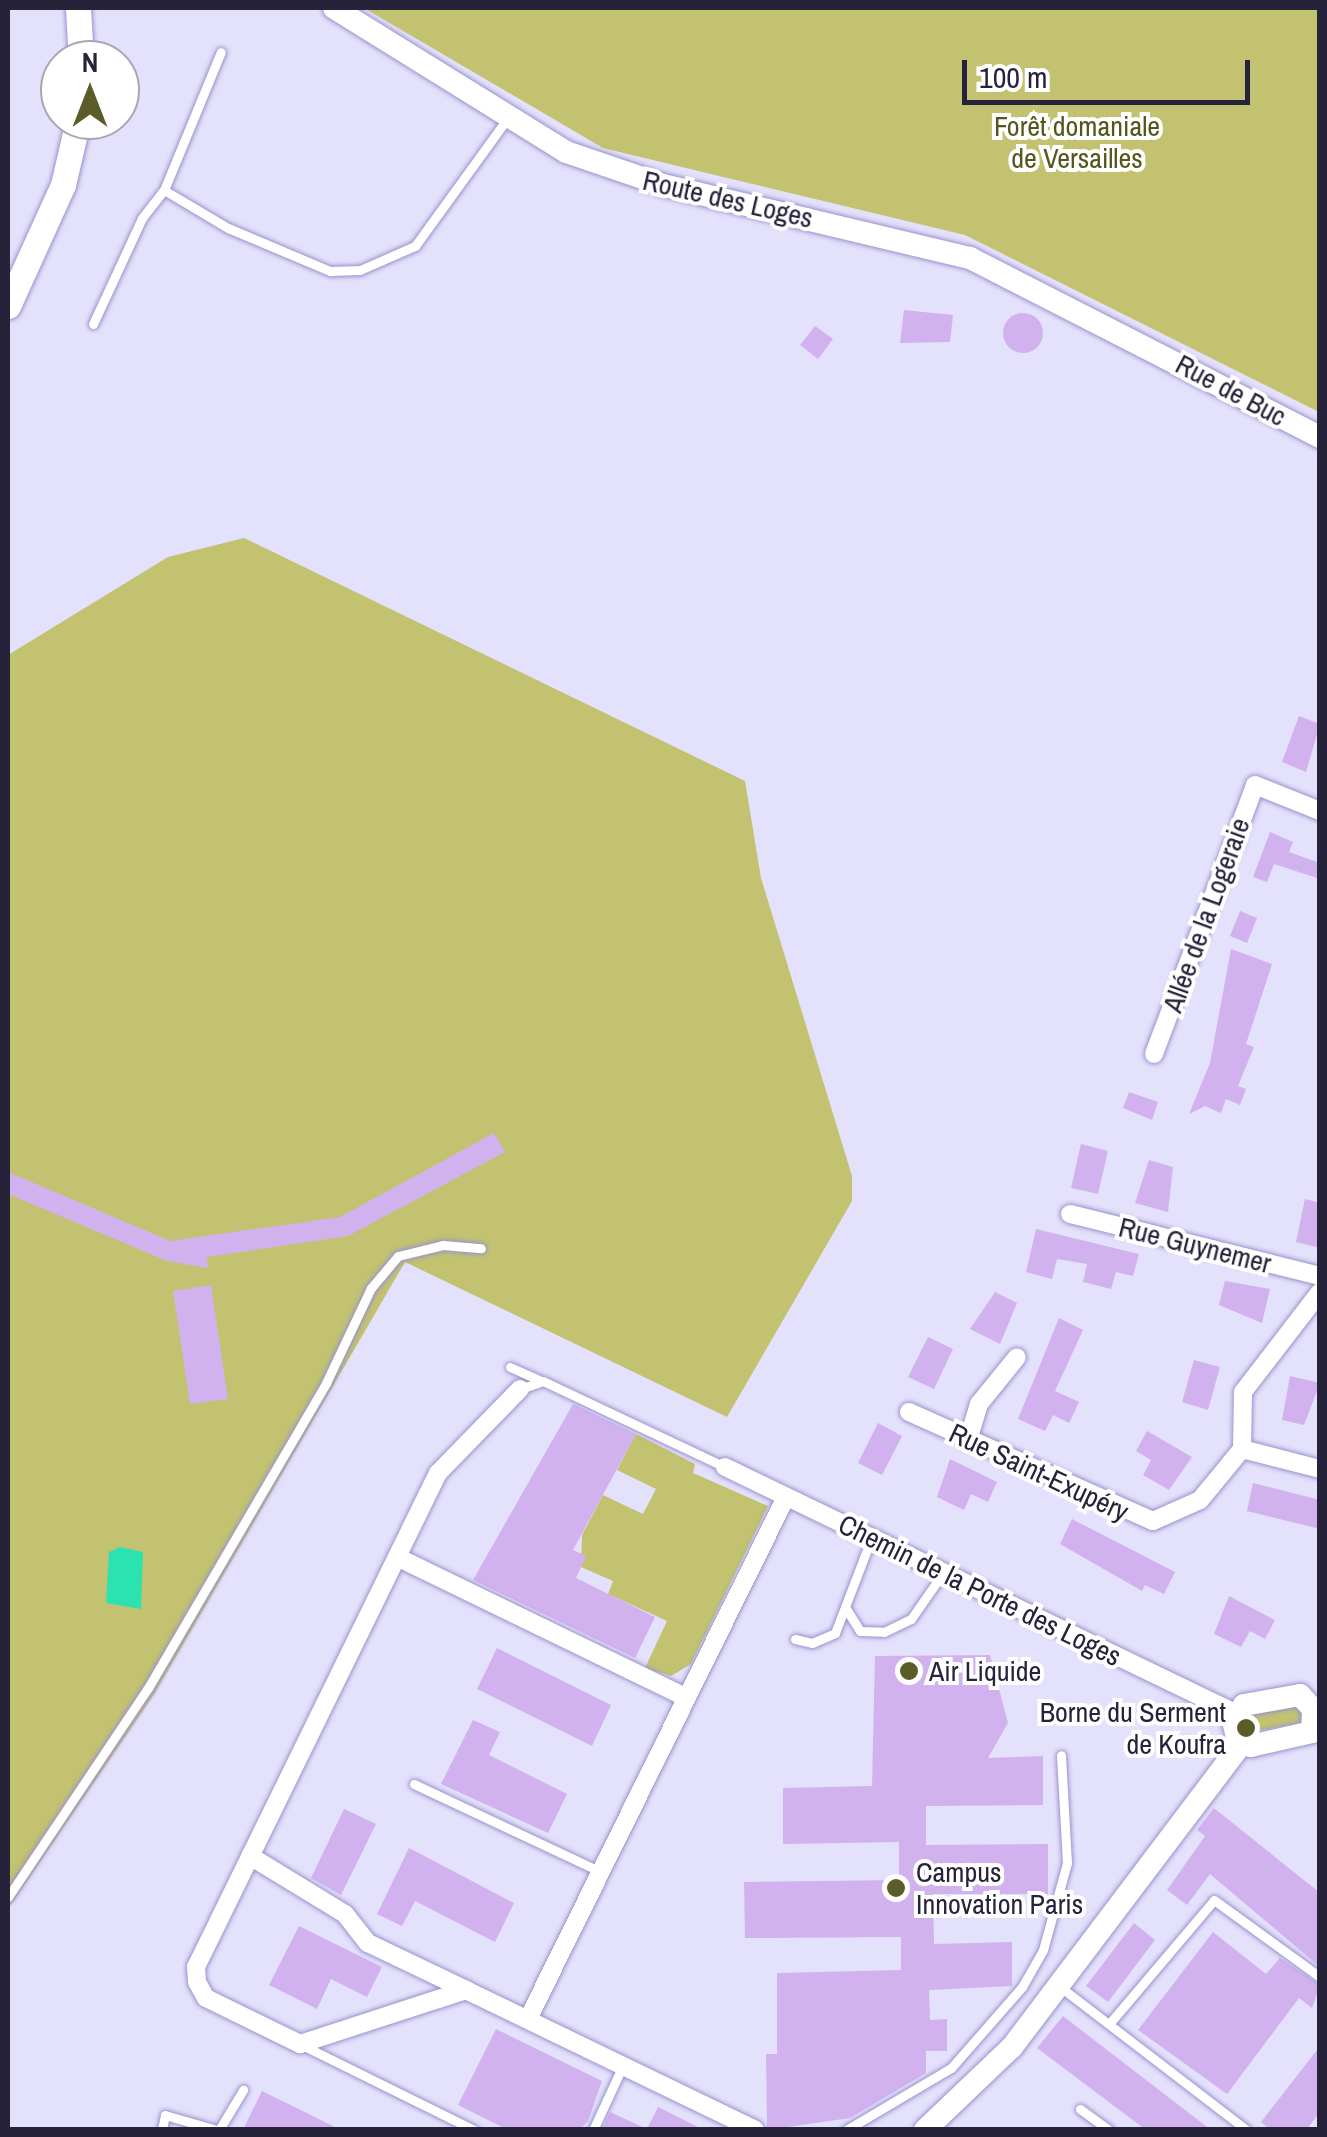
<!DOCTYPE html>
<html>
<head>
<meta charset="utf-8">
<style>
	body { margin:0 }
	#map { position:relative; width:1327px; height:2137px; overflow:hidden; background:#e3e1fb; font-family:"Archivo Narrow",sans-serif }
	div>[style] { position:absolute }
	[style*='--x'] { left:calc(var(--x)*1px); top:calc(var(--y)*1px); width:calc(var(--w)*1px); rotate:calc(var(--a)*1deg) }
	.green>* { inset:0; background:#c2c270 }
	.water>* { inset:0; background:#2ae3b0 }
	.building>* { inset:0; background:#d2b2ee }
	.round { border-radius:50% }
	.roads { filter:drop-shadow(0 0 2px #9992cf) drop-shadow(0 0 2px #9992cf) }
	.service>* { height:9px; margin:-4.5px; padding:0 4.5px; transform-origin:4.5px; border-radius:4.5px; background:#fff }
	.minor>* { height:18px; margin:-9px; padding:0 9px; transform-origin:9px; border-radius:9px; background:#fff }
	.tertiary>* { height:22px; margin:-11px; padding:0 11px; transform-origin:11px; border-radius:11px; background:#fff }
	.secondary>* { height:25px; margin:-12.5px; padding:0 12.5px; transform-origin:12.5px; border-radius:12.5px; background:#fff }
	.dots>* { width:28px; height:28px; translate:-50% -50%; box-sizing:border-box; border:5px solid #fff; border-radius:50% }
	span { translate:-50% -50%; white-space:nowrap; text-align:center; line-height:1.15; -webkit-text-stroke:8px #fff; paint-order:stroke }
	.park-label { font-size:28px; color:#55551e }
	.street-label { font-size:28px; color:#25223a }
	.poi-label { font-size:28px; color:#25223a }
	.left { translate:0 -50%; text-align:left }
	.right { translate:-100% -50%; text-align:right }
	.frame { position:absolute; inset:0; border:10px solid #25223a; pointer-events:none }
	.north { position:absolute; left:40px; top:40px; width:100px; height:100px; box-sizing:border-box; background:#fff; border:2px solid #a8a7b0; border-radius:50%; rotate:0deg; font-size:28px; font-weight:700; line-height:40px; text-align:center; color:#25223a }
	.north::after { content:''; display:block; margin:auto; width:35px; height:45px; background:#5c5c29; clip-path:polygon(50% 0,100% 100%,50% 72%,0 100%) }
	.scale { position:absolute; left:962px; top:60px; width:288px; height:45px; box-sizing:border-box; border:5px solid #25223a; border-top:0; padding-left:12px; font-size:30px; line-height:35px; white-space:nowrap; color:#25223a; -webkit-text-stroke:8px #fff; paint-order:stroke }
</style>
</head>
<body>
<div id="map">
	<div class="green">
		<i style="clip-path:polygon(364px 8px,1319px 8px,1319px 412px,965px 235px,603px 148px)"></i>
		<i style="clip-path:polygon(244px 538px,745px 781px,761px 878px,852px 1176px,852px 1201px,727px 1417px,405px 1262px,155px 1693px,8px 1909px,8px 655px,168px 557px)"></i>
		<i style="clip-path:polygon(636px 1434px,695px 1464px,693px 1473px,768px 1506px,691px 1664px,671px 1676px,645px 1668px,667px 1621px,608px 1594px,613px 1581px,581px 1567px,582px 1535px,603px 1495px,643px 1514px,656px 1489px,617px 1470px)"></i>
		<i style="clip-path:polygon(1300px 1706px,1304px 1722px,1247px 1733px,1247px 1714px)"></i>
	</div>
	<div class="water">
		<i style="clip-path:polygon(120px 1547px,143px 1552px,141px 1609px,106px 1603px,109px 1552px)"></i>
	</div>
	<div class="building">
		<i style="clip-path:polygon(904px 310px,953px 315px,950px 342px,900px 343px)"></i>
		<i class="round" style="left:1003px;top:313px;width:40px;height:40px"></i>
		<i style="clip-path:polygon(815px 326px,833px 339px,818px 359px,800px 345px)"></i>
		<i style="clip-path:polygon(1299px 716px,1320px 724px,1306px 772px,1282px 762px)"></i>
		<i style="clip-path:polygon(1270px 832px,1293px 842px,1289px 852px,1320px 863px,1320px 879px,1274px 864px,1267px 882px,1253px 877px)"></i>
		<i style="clip-path:polygon(1240px 911px,1257px 918px,1247px 943px,1230px 936px)"></i>
		<i style="clip-path:polygon(1231px 949px,1272px 964px,1246px 1044px,1254px 1047px,1238px 1086px,1246px 1089px,1240px 1105px,1226px 1099px,1221px 1113px,1205px 1106px,1189px 1114px,1210px 1063px)"></i>
		<i style="clip-path:polygon(1129px 1092px,1158px 1102px,1152px 1120px,1123px 1108px)"></i>
		<i style="clip-path:polygon(494px 1133px,505px 1152px,348px 1236px,207px 1257px,208px 1268px,167px 1261px,8px 1194px,8px 1172px,170px 1241px,340px 1217px)"></i>
		<i style="clip-path:polygon(1081px 1144px,1108px 1151px,1098px 1194px,1071px 1188px)"></i>
		<i style="clip-path:polygon(1149px 1160px,1173px 1167px,1168px 1212px,1135px 1203px)"></i>
		<i style="clip-path:polygon(1305px 1199px,1320px 1203px,1320px 1248px,1296px 1242px)"></i>
		<i style="clip-path:polygon(1036px 1229px,1139px 1254px,1133px 1276px,1116px 1272px,1111px 1289px,1083px 1282px,1087px 1264px,1057px 1259px,1052px 1279px,1026px 1272px)"></i>
		<i style="clip-path:polygon(1225px 1281px,1270px 1289px,1262px 1323px,1219px 1305px)"></i>
		<i style="clip-path:polygon(211px 1285px,228px 1399px,190px 1404px,173px 1291px)"></i>
		<i style="clip-path:polygon(995px 1292px,1017px 1303px,1000px 1344px,970px 1329px)"></i>
		<i style="clip-path:polygon(1059px 1318px,1083px 1330px,1055px 1391px,1079px 1402px,1069px 1423px,1053px 1415px,1045px 1431px,1018px 1419px)"></i>
		<i style="clip-path:polygon(928px 1337px,953px 1349px,934px 1389px,908px 1377px)"></i>
		<i style="clip-path:polygon(1194px 1360px,1220px 1367px,1208px 1410px,1182px 1402px)"></i>
		<i style="clip-path:polygon(1290px 1376px,1320px 1383px,1304px 1425px,1282px 1420px)"></i>
		<i style="clip-path:polygon(573px 1404px,636px 1434px,573px 1550px,586px 1556px,576px 1578px,655px 1617px,635px 1658px,473px 1580px)"></i>
		<i style="clip-path:polygon(878px 1423px,902px 1436px,882px 1475px,858px 1463px)"></i>
		<i style="clip-path:polygon(1147px 1431px,1192px 1457px,1169px 1490px,1143px 1475px,1151px 1460px,1136px 1451px)"></i>
		<i style="clip-path:polygon(950px 1459px,997px 1482px,988px 1502px,971px 1494px,964px 1510px,937px 1497px)"></i>
		<i style="clip-path:polygon(1253px 1483px,1320px 1500px,1320px 1529px,1247px 1511px)"></i>
		<i style="clip-path:polygon(1072px 1519px,1175px 1572px,1164px 1594px,1145px 1585px,1142px 1591px,1060px 1544px)"></i>
		<i style="clip-path:polygon(1229px 1596px,1275px 1620px,1265px 1639px,1250px 1631px,1241px 1647px,1214px 1634px)"></i>
		<i style="clip-path:polygon(497px 1648px,611px 1705px,592px 1746px,477px 1689px)"></i>
		<i style="clip-path:polygon(990px 1655px,1008px 1723px,988px 1758px,1043px 1756px,1043px 1805px,926px 1806px,926px 1845px,1048px 1844px,1048px 1894px,933px 1894px,934px 1944px,1012px 1942px,1012px 1986px,929px 1990px,930px 2020px,947px 2019px,947px 2051px,926px 2051px,926px 2073px,850px 2118px,767px 2130px,766px 2054px,777px 2054px,777px 1973px,901px 1970px,901px 1937px,745px 1938px,744px 1882px,899px 1880px,899px 1842px,783px 1844px,783px 1788px,872px 1786px,875px 1656px)"></i>
		<i style="clip-path:polygon(473px 1720px,500px 1732px,489px 1755px,567px 1794px,548px 1833px,441px 1784px)"></i>
		<i style="clip-path:polygon(1214px 1808px,1320px 1893px,1320px 1967px,1210px 1874px,1187px 1905px,1167px 1890px,1205px 1836px,1197px 1830px)"></i>
		<i style="clip-path:polygon(344px 1809px,376px 1824px,341px 1895px,311px 1878px)"></i>
		<i style="clip-path:polygon(409px 1848px,514px 1903px,495px 1942px,415px 1901px,402px 1926px,377px 1914px)"></i>
		<i style="clip-path:polygon(1134px 1923px,1155px 1940px,1108px 2002px,1086px 1986px)"></i>
		<i style="clip-path:polygon(299px 1926px,382px 1967px,367px 1997px,331px 1979px,317px 2009px,269px 1985px)"></i>
		<i style="clip-path:polygon(1213px 1932px,1266px 1974px,1280px 1958px,1320px 1985px,1312px 2008px,1299px 1998px,1227px 2094px,1138px 2030px)"></i>
		<i style="clip-path:polygon(1063px 2016px,1211px 2130px,1146px 2130px,1037px 2048px)"></i>
		<i style="clip-path:polygon(496px 2029px,602px 2081px,588px 2121px,579px 2130px,508px 2130px,458px 2105px)"></i>
		<i style="clip-path:polygon(1320px 2046px,1320px 2112px,1306px 2130px,1270px 2130px,1261px 2122px)"></i>
		<i style="clip-path:polygon(262px 2091px,341px 2130px,243px 2130px)"></i>
		<i style="clip-path:polygon(658px 2107px,704px 2130px,605px 2130px,603px 2128px,610px 2112px,647px 2129px)"></i>
	</div>
	<div class="roads">
		<div class="service">
			<i style="--x:164;--y:190;--w:74;--a:30.7"></i>
			<i style="--x:228;--y:228;--w:111;--a:22.9"></i>
			<i style="--x:330;--y:271;--w:30;--a:-2"></i>
			<i style="--x:360;--y:270;--w:60;--a:-23.6"></i>
			<i style="--x:415;--y:246;--w:157;--a:-54.1"></i>
			<i style="--x:93;--y:324;--w:117;--a:-65.2"></i>
			<i style="--x:142;--y:218;--w:36;--a:-52"></i>
			<i style="--x:164;--y:190;--w:149;--a:-67.6"></i>
			<i style="--x:510;--y:1367;--w:32;--a:24"></i>
			<i style="--x:520;--y:1389;--w:24;--a:-19"></i>
			<i style="--x:543;--y:1381;--w:201;--a:25.3"></i>
			<i style="--x:845;--y:1607;--w:28;--a:58"></i>
			<i style="--x:860;--y:1631;--w:24;--a:2"></i>
			<i style="--x:884;--y:1632;--w:30;--a:-26"></i>
			<i style="--x:911;--y:1619;--w:60;--a:-55.2"></i>
			<i style="--x:795;--y:1639;--w:17;--a:13"></i>
			<i style="--x:812;--y:1643;--w:25;--a:-23"></i>
			<i style="--x:835;--y:1633;--w:101;--a:-69"></i>
			<i style="--x:414;--y:1784;--w:207;--a:25.2"></i>
			<i style="--x:8;--y:1897;--w:252;--a:-56.2"></i>
			<i style="--x:148;--y:1688;--w:353;--a:-59.7"></i>
			<i style="--x:326;--y:1383;--w:105;--a:-64.7"></i>
			<i style="--x:371;--y:1288;--w:42;--a:-49.8"></i>
			<i style="--x:398;--y:1256;--w:46;--a:-13.7"></i>
			<i style="--x:443;--y:1245;--w:38;--a:5"></i>
			<i style="--x:1059;--y:1986;--w:237;--a:37.5"></i>
			<i style="--x:1109;--y:2024;--w:162;--a:-49.7"></i>
			<i style="--x:1214;--y:1900;--w:131;--a:36"></i>
			<i style="--x:302;--y:2045;--w:192;--a:26.3"></i>
			<i style="--x:1080;--y:2109;--w:36;--a:36"></i>
			<i style="--x:162;--y:2130;--w:15;--a:-79"></i>
			<i style="--x:165;--y:2115;--w:54;--a:16.1"></i>
			<i style="--x:219;--y:2130;--w:47;--a:-59"></i>
			<i style="--x:593;--y:2130;--w:72;--a:-65.2"></i>
			<i style="--x:846;--y:2130;--w:122;--a:-30.6"></i>
			<i style="--x:951;--y:2068;--w:108;--a:-48.8"></i>
			<i style="--x:1022;--y:1987;--w:43;--a:-60.4"></i>
			<i style="--x:1043;--y:1950;--w:90;--a:-74.6"></i>
			<i style="--x:1067;--y:1863;--w:108;--a:-93.2"></i>
		</div>
		<div class="minor">
			<i style="--x:1154;--y:1054;--w:287;--a:-69.4"></i>
			<i style="--x:1255;--y:785;--w:70;--a:21.8"></i>
			<i style="--x:1070;--y:1214;--w:258;--a:13.9"></i>
			<i style="--x:520;--y:1389;--w:117;--a:134.3"></i>
			<i style="--x:438;--y:1473;--w:550;--a:116.1"></i>
			<i style="--x:196;--y:1967;--w:15;--a:86"></i>
			<i style="--x:197;--y:1982;--w:18;--a:61"></i>
			<i style="--x:206;--y:1998;--w:105;--a:26.1"></i>
			<i style="--x:300;--y:2044;--w:175;--a:-18"></i>
			<i style="--x:466;--y:1990;--w:321;--a:25.8"></i>
			<i style="--x:909;--y:1412;--w:267;--a:24.1"></i>
			<i style="--x:1153;--y:1521;--w:51;--a:-24.1"></i>
			<i style="--x:1200;--y:1500;--w:66;--a:-50.5"></i>
			<i style="--x:1242;--y:1449;--w:81;--a:14.4"></i>
			<i style="--x:968;--y:1440;--w:38;--a:-73"></i>
			<i style="--x:979;--y:1404;--w:60;--a:-51"></i>
			<i style="--x:1242;--y:1449;--w:57;--a:-89"></i>
			<i style="--x:1243;--y:1392;--w:126;--a:-52.4"></i>
			<i style="--x:725;--y:1467;--w:566;--a:25.75"></i>
			<i style="--x:397;--y:1557;--w:322;--a:25.9"></i>
			<i style="--x:250;--y:1856;--w:111;--a:31.4"></i>
			<i style="--x:345;--y:1914;--w:37;--a:52"></i>
			<i style="--x:368;--y:1943;--w:109;--a:25.6"></i>
			<i style="--x:528;--y:2019;--w:582;--a:-63.7"></i>
		</div>
		<div class="tertiary">
			<i style="--x:334;--y:8;--w:273;--a:31.8"></i>
			<i style="--x:566;--y:152;--w:102;--a:18.8"></i>
			<i style="--x:663;--y:185;--w:316;--a:13.4"></i>
			<i style="--x:970;--y:258;--w:393;--a:27.1"></i>
			<i style="--x:1300;--y:1695;--w:19;--a:47"></i>
			<i style="--x:1313;--y:1709;--w:23;--a:92"></i>
			<i style="--x:1312;--y:1732;--w:63;--a:167.1"></i>
			<i style="--x:1251;--y:1746;--w:17;--a:-147"></i>
			<i style="--x:1237;--y:1737;--w:16;--a:-104"></i>
			<i style="--x:1233;--y:1721;--w:19;--a:-55"></i>
			<i style="--x:1244;--y:1705;--w:57;--a:-10.1"></i>
			<i style="--x:925;--y:2130;--w:120;--a:-43.7"></i>
			<i style="--x:1012;--y:2047;--w:383;--a:-52.9"></i>
		</div>
		<div class="secondary">
			<i style="--x:78;--y:8;--w:52;--a:86.7"></i>
			<i style="--x:8;--y:306;--w:133;--a:-65.6"></i>
			<i style="--x:63;--y:185;--w:67;--a:-77"></i>
		</div>
	</div>
	<div class="dots">
		<i style="left:909px;top:1671px;background:#5c5c29"></i>
		<i style="left:1246px;top:1728px;background:#5c5c29"></i>
		<i style="left:896px;top:1888px;background:#5c5c29"></i>
	</div>
	<div class="park-label">
		<span style="left:1077px;top:142px">Forêt domaniale<br>de Versailles</span>
	</div>
	<div class="street-label">
		<span style="left:728px;top:199px;rotate:13deg">Route des Loges</span>
		<span style="left:1231px;top:390px;rotate:28deg">Rue de Buc</span>
		<span style="left:1206px;top:915px;rotate:-70deg">Allée de la Logeraie</span>
		<span style="left:1195px;top:1245px;rotate:14deg">Rue Guynemer</span>
		<span style="left:1039px;top:1472px;rotate:25deg">Rue Saint-Exupéry</span>
		<span style="left:980px;top:1590px;rotate:26deg">Chemin de la Porte des Loges</span>
	</div>
	<div class="poi-label">
		<span class="left" style="left:929px;top:1671px">Air Liquide</span>
		<span class="right" style="left:1226px;top:1728px">Borne du Serment<br>de Koufra</span>
		<span class="left" style="left:916px;top:1888px">Campus<br>Innovation Paris</span>
	</div>
	<div class="frame"></div>
	<div class="north">N</div>
	<div class="scale">100 m</div>
</div>
</body>
</html>
